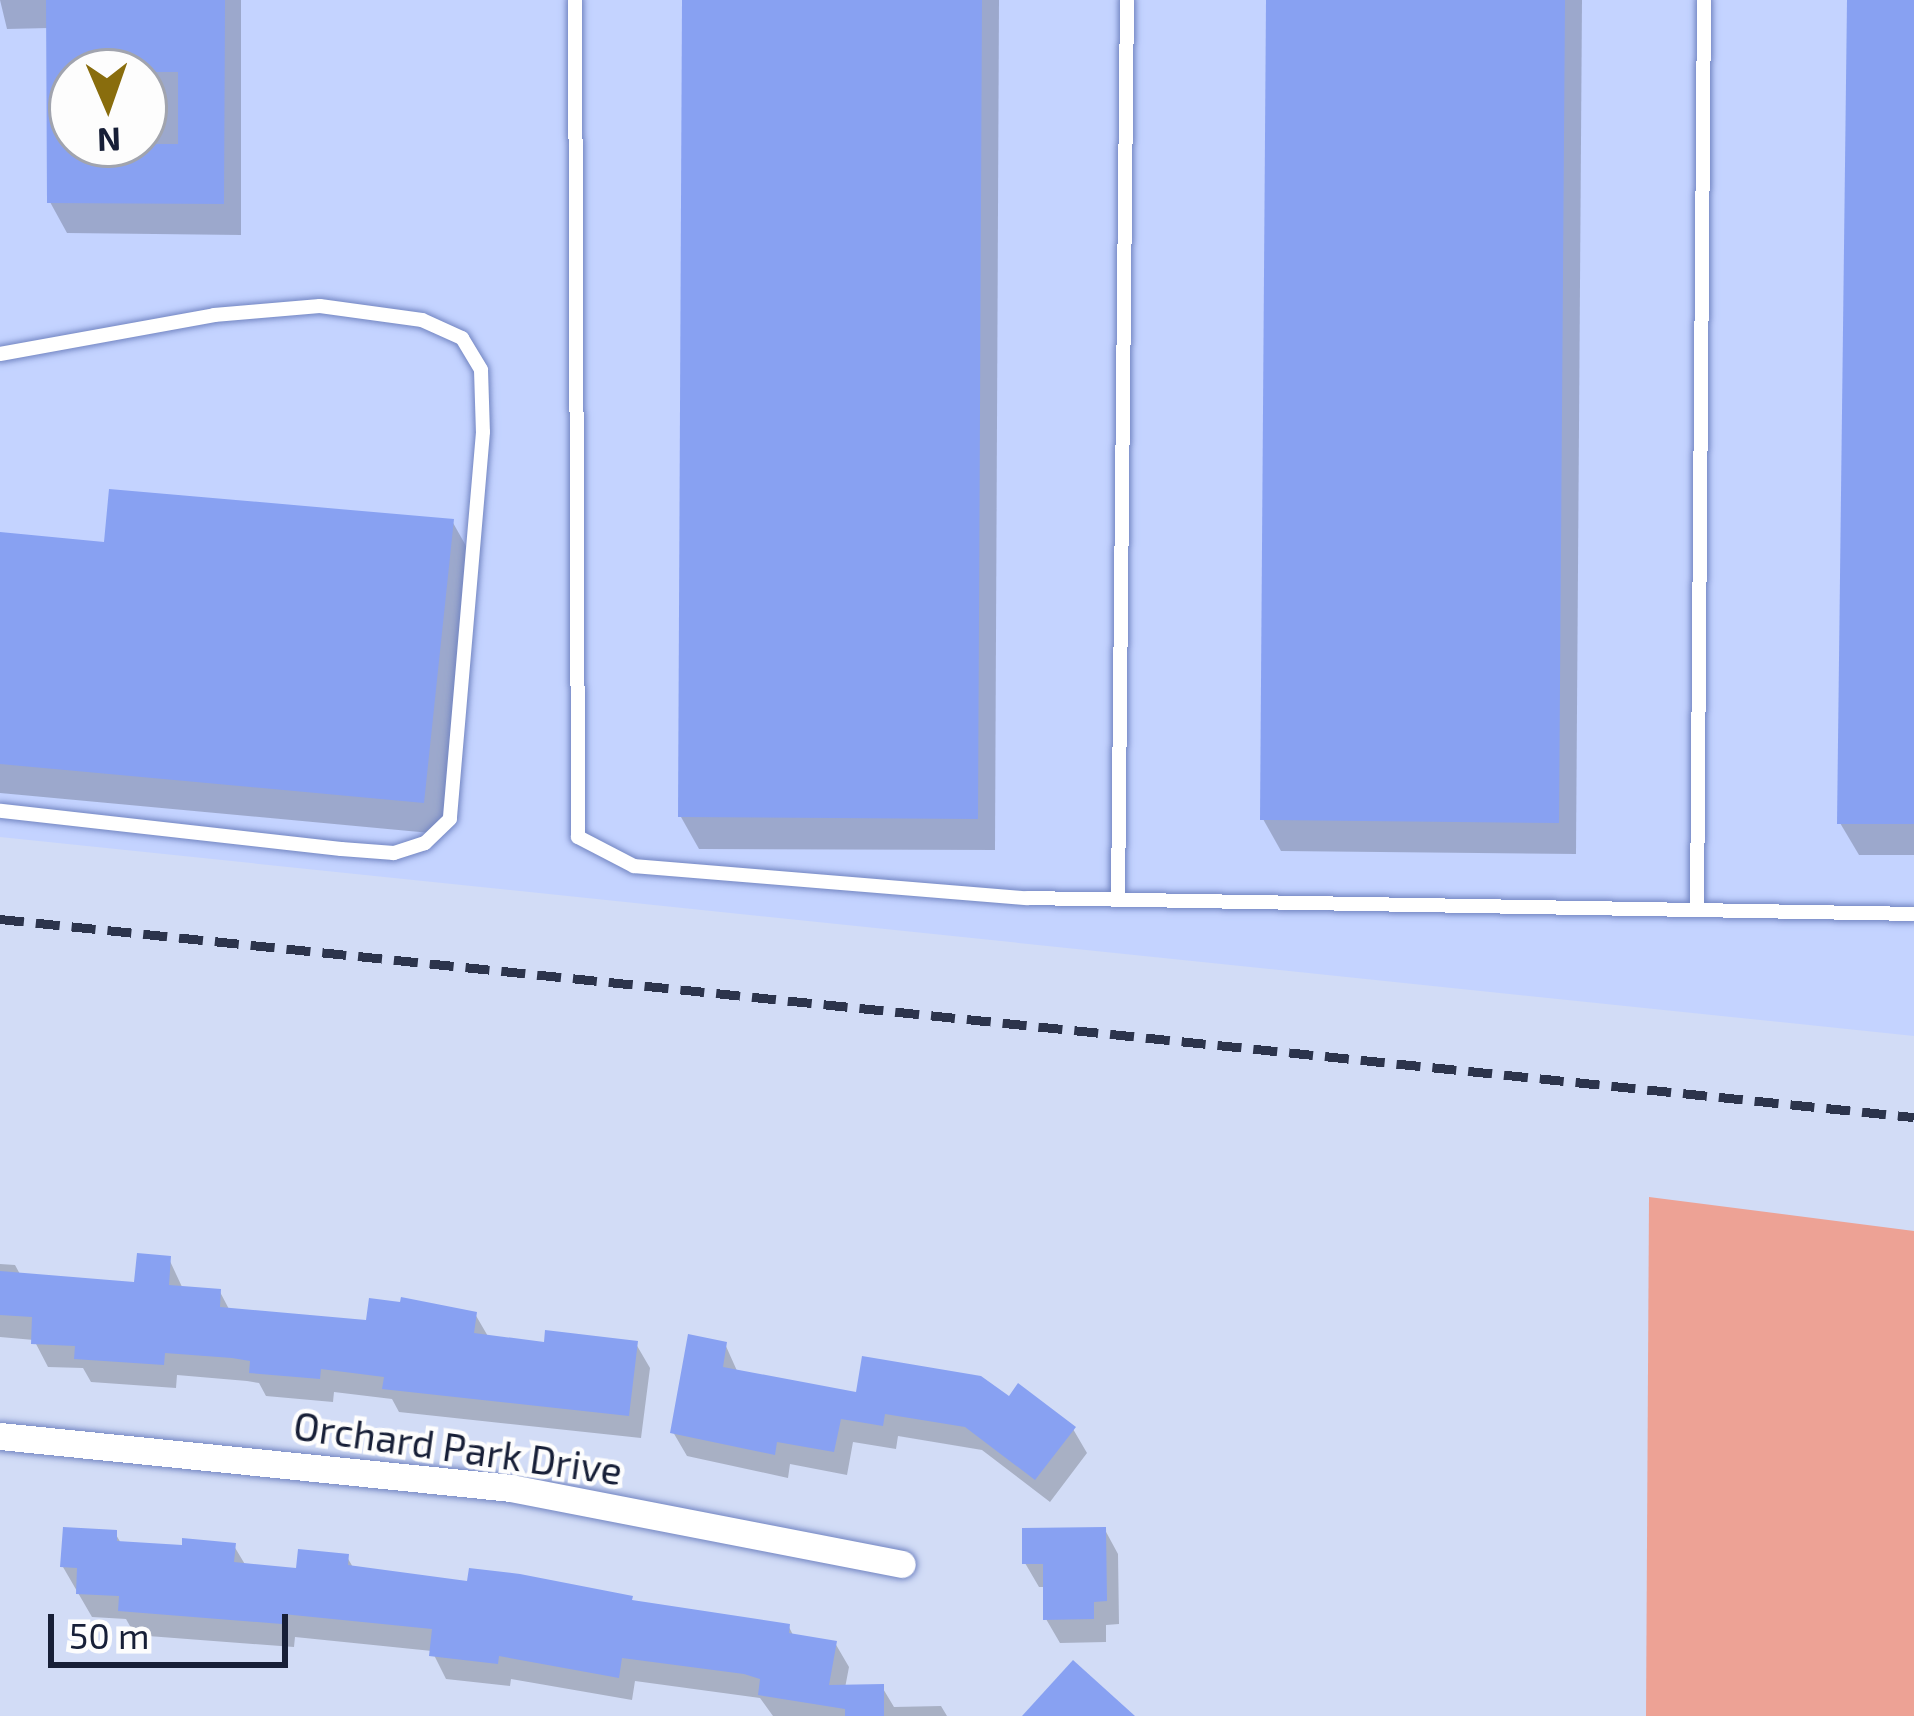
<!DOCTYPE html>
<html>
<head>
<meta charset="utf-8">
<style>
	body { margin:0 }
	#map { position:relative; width:1914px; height:1716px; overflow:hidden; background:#d2dcf6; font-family:"Exo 2",sans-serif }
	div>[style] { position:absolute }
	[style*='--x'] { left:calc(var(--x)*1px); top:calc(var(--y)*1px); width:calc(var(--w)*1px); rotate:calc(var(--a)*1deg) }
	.built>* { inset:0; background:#c4d3ff }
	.green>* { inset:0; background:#eda295 }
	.shadow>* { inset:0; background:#0003 }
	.building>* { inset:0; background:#88a1f2 }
	.roads { filter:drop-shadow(0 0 3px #7285c2) drop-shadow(0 0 3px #7285c2) }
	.lane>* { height:14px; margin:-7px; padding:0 7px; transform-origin:7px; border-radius:7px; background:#fff }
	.street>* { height:27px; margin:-13.5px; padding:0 13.5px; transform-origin:13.5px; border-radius:13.5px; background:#fff }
	.rail>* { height:9px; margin-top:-4.5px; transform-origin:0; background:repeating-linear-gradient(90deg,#2c344c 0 24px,transparent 0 36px) }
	span { translate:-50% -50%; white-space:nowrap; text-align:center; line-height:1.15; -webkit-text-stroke:9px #fdfdfd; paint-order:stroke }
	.street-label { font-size:39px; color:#171f37 }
	.north { position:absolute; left:48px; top:48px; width:120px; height:120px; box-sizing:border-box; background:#fdfdfd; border:3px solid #a1a4ae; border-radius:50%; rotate:178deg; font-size:33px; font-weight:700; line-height:48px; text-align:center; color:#171f37 }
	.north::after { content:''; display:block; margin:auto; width:42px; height:54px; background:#896d0d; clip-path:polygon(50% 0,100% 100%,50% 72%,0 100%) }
	.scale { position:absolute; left:48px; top:1614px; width:240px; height:54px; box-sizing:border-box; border:6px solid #171f37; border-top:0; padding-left:15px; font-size:36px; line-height:42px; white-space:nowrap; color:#171f37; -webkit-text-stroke:9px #fdfdfd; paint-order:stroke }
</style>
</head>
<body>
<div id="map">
	<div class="built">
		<i style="clip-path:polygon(evenodd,0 0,1914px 0,1914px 1036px,0 837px,0 0,72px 72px,144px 72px,144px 144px,72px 144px,72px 72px)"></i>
	</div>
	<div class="green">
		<i style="clip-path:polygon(1649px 1197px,1914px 1231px,1914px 1716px,1646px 1716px)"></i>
	</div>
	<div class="shadow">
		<i style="clip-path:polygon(evenodd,0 0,241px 0,241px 235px,67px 233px,50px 202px,49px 28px,7px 29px,0 0,72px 72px,144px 72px,144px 144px,72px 144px,72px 72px)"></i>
		<i style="clip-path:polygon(685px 0,999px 0,995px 850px,699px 849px,681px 817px)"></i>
		<i style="clip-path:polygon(1269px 0,1582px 0,1576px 854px,1281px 851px,1263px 819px)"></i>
		<i style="clip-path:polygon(1850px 0,1914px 0,1914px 855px,1859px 855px,1840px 823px)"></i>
		<i style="clip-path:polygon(452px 521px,470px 553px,441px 834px,0 793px,0 535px,106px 545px)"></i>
		<i style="clip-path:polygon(169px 1259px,183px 1289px,220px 1292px,230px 1311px,369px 1323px,475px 1314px,489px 1338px,546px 1345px,636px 1344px,650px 1368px,641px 1438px,399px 1412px,392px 1399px,334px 1392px,333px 1402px,266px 1396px,259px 1383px,247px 1381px,177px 1375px,176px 1388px,91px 1382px,83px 1368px,48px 1367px,34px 1340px,0 1337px,0 1264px,15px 1265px,21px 1276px,137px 1286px)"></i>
		<i style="clip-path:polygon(725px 1344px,738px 1373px,859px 1396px,1009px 1400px,1073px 1429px,1087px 1453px,1050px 1502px,982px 1450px,898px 1436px,896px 1449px,853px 1442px,847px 1475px,790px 1464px,788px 1478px,687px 1456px,673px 1432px)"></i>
		<i style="clip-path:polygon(1105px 1530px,1118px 1554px,1119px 1624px,1106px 1625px,1106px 1642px,1060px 1643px,1046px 1619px,1046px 1587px,1039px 1587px,1025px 1563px)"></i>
		<i style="clip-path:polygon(115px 1533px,122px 1545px,234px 1546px,246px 1566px,298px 1571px,347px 1557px,354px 1569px,406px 1577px,631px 1598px,634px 1603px,789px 1627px,794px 1637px,835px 1643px,849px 1667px,845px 1688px,882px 1687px,894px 1707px,941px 1706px,947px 1716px,773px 1716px,760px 1698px,635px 1681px,632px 1700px,511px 1679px,510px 1686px,446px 1679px,432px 1651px,295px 1637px,294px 1647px,135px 1635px,126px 1619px,92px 1617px,63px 1567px)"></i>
	</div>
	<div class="building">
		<i style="clip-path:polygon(evenodd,46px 0,225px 0,224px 204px,47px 203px,46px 0,72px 72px,178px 72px,178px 144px,72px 144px,72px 72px)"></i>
		<i style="clip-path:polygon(682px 0,982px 0,978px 819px,678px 817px)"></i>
		<i style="clip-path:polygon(1266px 0,1565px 0,1559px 823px,1260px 820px)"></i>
		<i style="clip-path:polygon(1847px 0,1914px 0,1914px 824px,1837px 824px)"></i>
		<i style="clip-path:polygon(109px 489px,454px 519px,424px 803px,0 764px,0 532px,104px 542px)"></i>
		<i style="clip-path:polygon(137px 1253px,171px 1256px,169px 1285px,221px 1289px,220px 1307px,366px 1320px,369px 1298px,400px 1302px,401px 1297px,477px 1312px,474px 1333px,544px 1342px,545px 1330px,638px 1341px,629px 1416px,382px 1389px,384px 1377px,321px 1369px,320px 1379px,249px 1373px,250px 1361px,232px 1358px,165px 1353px,164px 1365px,74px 1359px,75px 1346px,31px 1344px,32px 1317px,0 1315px,0 1271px,134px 1282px)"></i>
		<i style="clip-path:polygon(688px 1334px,727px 1342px,723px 1367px,856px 1392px,862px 1356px,981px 1376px,1009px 1396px,1018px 1383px,1076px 1427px,1035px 1480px,965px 1427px,885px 1414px,883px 1426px,841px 1419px,834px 1452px,777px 1442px,775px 1455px,670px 1433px)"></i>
		<i style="clip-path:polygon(63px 1527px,117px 1530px,117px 1541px,182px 1545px,182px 1538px,236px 1543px,234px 1562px,296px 1568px,298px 1549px,349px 1554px,348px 1565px,467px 1581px,469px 1568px,520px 1574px,633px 1596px,632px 1600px,790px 1624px,789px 1633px,837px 1641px,829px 1685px,884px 1684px,884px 1716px,845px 1716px,845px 1709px,758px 1695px,760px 1679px,744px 1674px,622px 1658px,619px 1678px,499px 1656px,498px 1664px,429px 1656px,432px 1629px,283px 1614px,282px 1624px,118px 1611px,119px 1596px,76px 1594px,77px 1568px,60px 1567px)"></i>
		<i style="clip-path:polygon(1106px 1527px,1107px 1601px,1094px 1602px,1094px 1619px,1043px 1620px,1043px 1564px,1022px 1564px,1022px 1528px)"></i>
		<i style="clip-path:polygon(1073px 1660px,1135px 1716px,1022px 1716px)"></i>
	</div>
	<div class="roads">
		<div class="lane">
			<i style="--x:575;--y:0;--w:837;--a:89.79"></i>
			<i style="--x:578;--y:837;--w:63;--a:27.4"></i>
			<i style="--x:634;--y:866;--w:394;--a:4.7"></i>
			<i style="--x:1027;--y:898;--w:887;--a:1.03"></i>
			<i style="--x:0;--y:354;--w:218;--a:-10.3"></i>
			<i style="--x:214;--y:315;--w:106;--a:-4.9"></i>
			<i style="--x:320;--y:306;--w:103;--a:7.8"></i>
			<i style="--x:422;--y:320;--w:44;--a:24.2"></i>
			<i style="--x:462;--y:338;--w:37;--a:59"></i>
			<i style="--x:481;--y:370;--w:62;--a:88.2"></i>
			<i style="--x:483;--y:432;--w:388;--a:94.9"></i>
			<i style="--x:450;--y:819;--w:35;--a:136"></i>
			<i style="--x:425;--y:843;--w:33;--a:162"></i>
			<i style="--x:394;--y:853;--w:53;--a:-175.7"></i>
			<i style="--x:341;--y:849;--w:343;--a:-173.6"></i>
			<i style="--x:1118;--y:900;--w:900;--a:-89.43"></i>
			<i style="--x:1697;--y:910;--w:910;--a:-89.56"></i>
		</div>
		<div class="street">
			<i style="--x:0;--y:1436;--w:514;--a:5.81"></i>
			<i style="--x:511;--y:1488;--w:398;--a:11"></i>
		</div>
	</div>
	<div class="rail">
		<i style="--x:0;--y:919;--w:1924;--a:5.91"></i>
	</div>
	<div class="street-label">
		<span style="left:458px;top:1448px;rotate:8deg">Orchard Park Drive</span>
	</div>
	<div class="north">N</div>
	<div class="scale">50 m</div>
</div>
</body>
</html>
